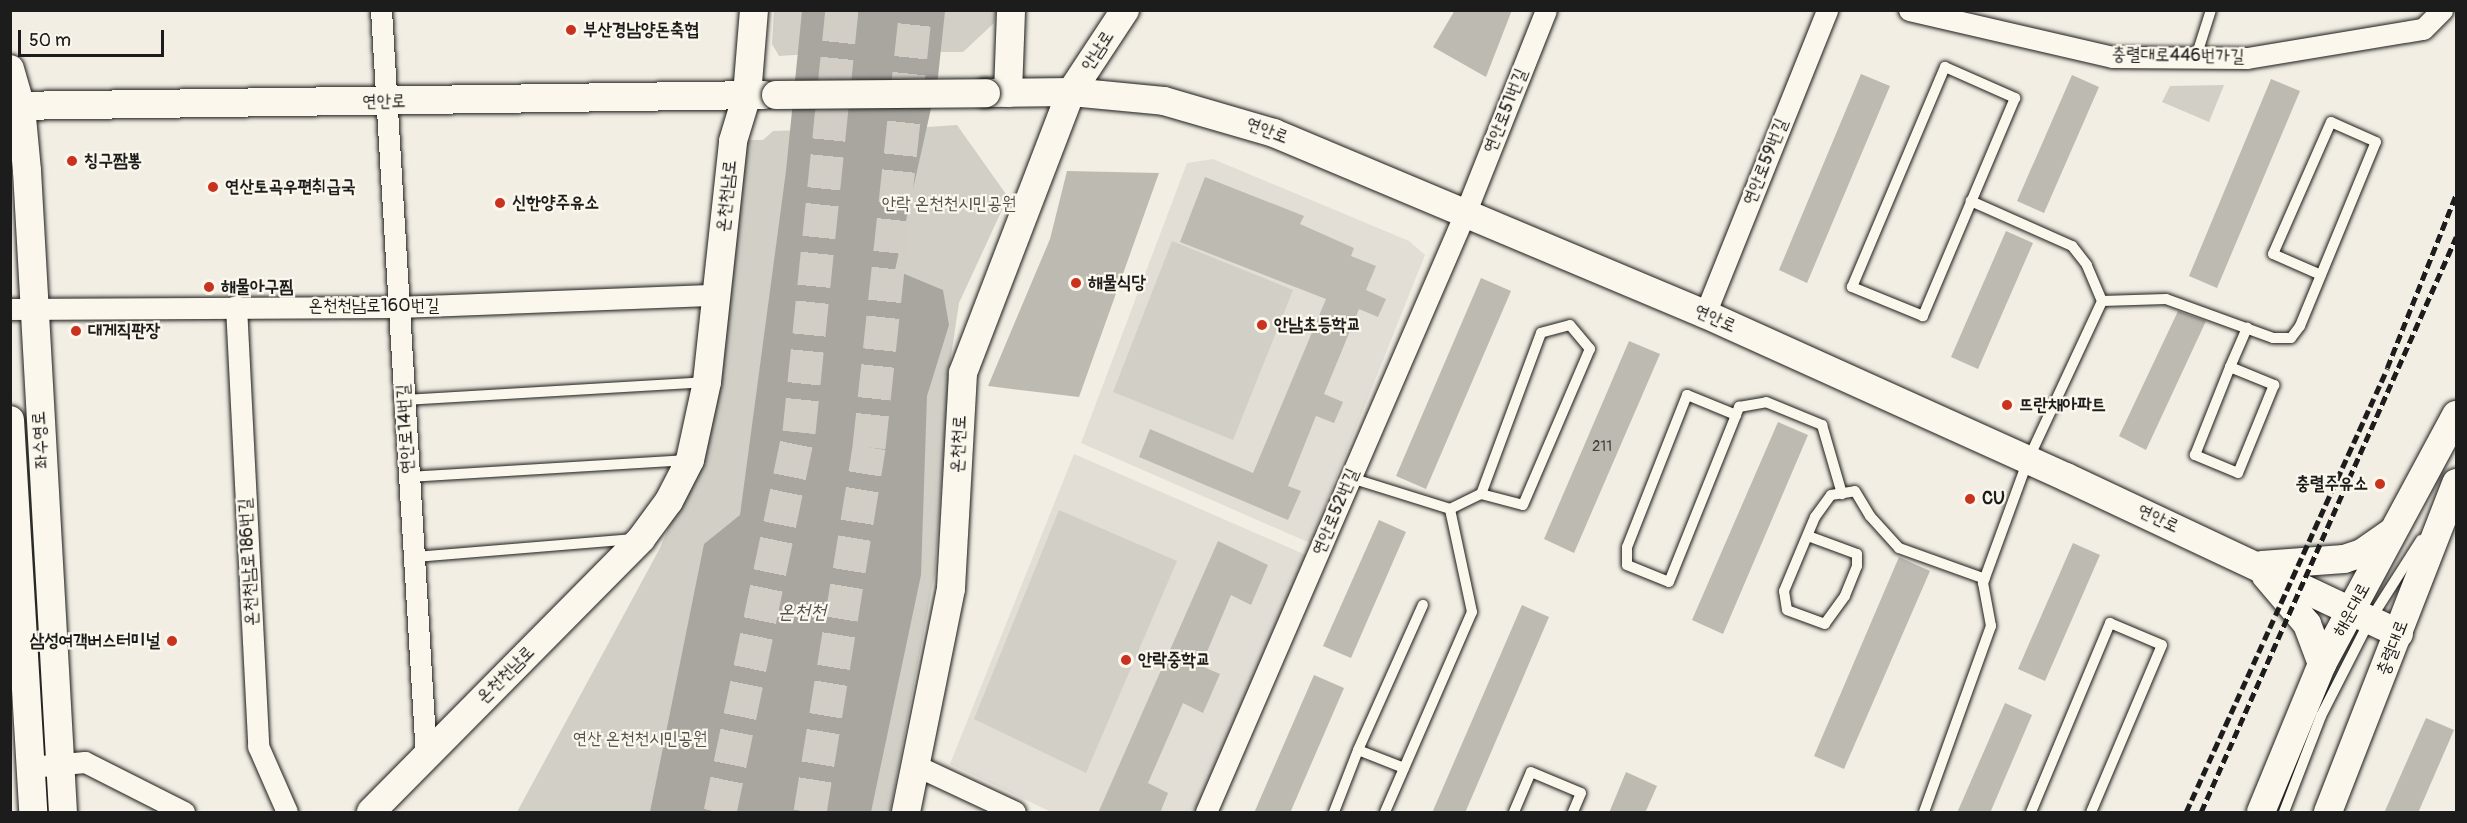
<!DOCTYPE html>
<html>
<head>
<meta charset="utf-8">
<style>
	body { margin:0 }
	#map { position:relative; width:2467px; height:823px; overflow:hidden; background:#f2eee4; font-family:Pangolin,"Poor Story",sans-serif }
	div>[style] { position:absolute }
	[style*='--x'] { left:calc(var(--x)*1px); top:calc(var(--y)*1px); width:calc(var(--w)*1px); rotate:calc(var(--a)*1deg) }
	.built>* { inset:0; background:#e2ded5 }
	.green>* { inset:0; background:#d2cfc6 }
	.water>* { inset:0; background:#a9a6a0 }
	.building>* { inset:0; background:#bdbab1 }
	.highway-tunnel>* { height:33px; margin-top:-16.5px; transform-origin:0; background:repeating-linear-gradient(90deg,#d2cec6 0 33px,transparent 0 49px) }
	.roads { filter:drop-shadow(0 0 2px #1c1c1c) drop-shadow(0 0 2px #1c1c1c) }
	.lane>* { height:10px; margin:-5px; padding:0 5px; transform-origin:5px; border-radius:5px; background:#fbf7ec }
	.street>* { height:21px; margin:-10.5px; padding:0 10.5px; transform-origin:10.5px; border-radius:10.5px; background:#fbf7ec }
	.secondary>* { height:28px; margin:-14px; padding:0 14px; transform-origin:14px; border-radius:14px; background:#fbf7ec }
	.rail>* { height:4.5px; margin-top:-2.25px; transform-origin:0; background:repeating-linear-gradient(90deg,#1c1c1c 0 9px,transparent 0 13.5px) }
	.bridges { filter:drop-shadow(0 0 2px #1c1c1c) drop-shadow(0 0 2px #1c1c1c) }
	.secondary-bridge>* { height:28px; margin:-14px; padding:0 14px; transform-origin:14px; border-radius:14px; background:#fbf7ec }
	.dots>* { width:16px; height:16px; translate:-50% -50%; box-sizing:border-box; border:3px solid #fbf7ec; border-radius:50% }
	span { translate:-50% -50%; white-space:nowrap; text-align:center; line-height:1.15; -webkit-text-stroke:4.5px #fbf7ec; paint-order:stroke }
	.number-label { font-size:15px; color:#444441 }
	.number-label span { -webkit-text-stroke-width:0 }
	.poi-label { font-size:18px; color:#1c1c1c; font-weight:700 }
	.left { translate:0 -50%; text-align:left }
	.right { translate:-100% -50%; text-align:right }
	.street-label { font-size:18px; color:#1c1c1c }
	.park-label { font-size:18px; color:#53524f }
	.water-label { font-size:20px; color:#545351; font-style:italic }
	.frame { position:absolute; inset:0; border:12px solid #1c1c1c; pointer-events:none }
	.scale { position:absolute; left:18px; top:30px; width:146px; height:27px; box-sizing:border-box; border:3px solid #1c1c1c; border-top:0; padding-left:8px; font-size:18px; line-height:21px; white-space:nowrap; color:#1c1c1c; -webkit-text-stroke:4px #fbf7ec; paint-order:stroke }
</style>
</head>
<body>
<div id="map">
	<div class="built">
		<i style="clip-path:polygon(1213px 159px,1409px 241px,1425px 255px,1310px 543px,1081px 443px,1187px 163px)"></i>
		<i style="clip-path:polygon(1074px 454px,1306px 555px,1194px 812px,1051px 812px,950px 764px)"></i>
	</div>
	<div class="green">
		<i style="clip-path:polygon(774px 11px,815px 11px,810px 54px,779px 56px,772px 44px)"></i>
		<i style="clip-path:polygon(936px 11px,996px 11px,994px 23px,963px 52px,932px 52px)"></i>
		<i style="clip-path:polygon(2224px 85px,2209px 122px,2162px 102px,2170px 86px)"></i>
		<i style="clip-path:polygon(957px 125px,1008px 197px,959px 303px,950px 363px,935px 572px,890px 812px,843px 812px,882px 276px,913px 128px)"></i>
		<i style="clip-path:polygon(803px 130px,699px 812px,517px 812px,660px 548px,679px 503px,740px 140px,763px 140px,773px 131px)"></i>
		<i style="clip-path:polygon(1172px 241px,1293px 290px,1233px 440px,1113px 392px)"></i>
		<i style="clip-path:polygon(1059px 510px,1177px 561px,1086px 773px,974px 719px)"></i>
	</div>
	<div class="water">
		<i style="clip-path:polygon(802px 11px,945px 11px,938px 77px,895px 270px,943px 290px,949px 325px,927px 396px,921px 575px,871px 812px,650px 812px,704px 544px,740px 515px,786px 171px)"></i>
	</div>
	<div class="building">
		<i style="clip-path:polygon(1455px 10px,1512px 10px,1486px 77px,1433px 47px)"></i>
		<i style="clip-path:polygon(1861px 74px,1890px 86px,1807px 283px,1779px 270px)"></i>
		<i style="clip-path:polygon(2072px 75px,2099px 87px,2044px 213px,2017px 201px)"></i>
		<i style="clip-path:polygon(2271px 79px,2300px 91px,2217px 288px,2189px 276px)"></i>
		<i style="clip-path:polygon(1067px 171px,1159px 173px,1079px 397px,988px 386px,1050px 239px)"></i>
		<i style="clip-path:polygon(1205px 177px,1304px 216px,1300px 224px,1354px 248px,1351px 256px,1376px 266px,1366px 290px,1386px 299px,1378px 317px,1359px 309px,1324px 394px,1343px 402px,1334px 423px,1316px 416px,1288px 486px,1301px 491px,1288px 520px,1139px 457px,1150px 429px,1253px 473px,1326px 299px,1180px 242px)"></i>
		<i style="clip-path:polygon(2006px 231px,2033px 243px,1978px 369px,1951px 357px)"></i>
		<i style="clip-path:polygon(1481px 278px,1511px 291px,1426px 489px,1396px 476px)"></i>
		<i style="clip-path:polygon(2178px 311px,2206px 321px,2146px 450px,2119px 436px)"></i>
		<i style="clip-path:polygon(1629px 341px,1660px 354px,1574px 553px,1544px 539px)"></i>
		<i style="clip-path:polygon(1778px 422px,1808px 435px,1723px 634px,1692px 620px)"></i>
		<i style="clip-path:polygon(1379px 520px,1406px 532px,1351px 658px,1323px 646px)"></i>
		<i style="clip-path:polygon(1218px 541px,1268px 565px,1251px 605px,1231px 595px,1201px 666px,1220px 674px,1203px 713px,1183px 703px,1148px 783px,1168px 793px,1160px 813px,1098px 813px)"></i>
		<i style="clip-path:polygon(2073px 543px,2100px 555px,2045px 681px,2018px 669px)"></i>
		<i style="clip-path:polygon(1899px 557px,1930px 571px,1844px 769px,1814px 756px)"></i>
		<i style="clip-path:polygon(1522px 605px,1549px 617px,1465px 813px,1432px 813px)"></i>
		<i style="clip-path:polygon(1314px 675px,1344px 688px,1290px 813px,1254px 813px)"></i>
		<i style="clip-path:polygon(2005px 703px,2032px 715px,1990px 813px,1957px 813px)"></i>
		<i style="clip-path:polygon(2426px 718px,2454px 730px,2418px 813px,2384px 813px)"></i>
		<i style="clip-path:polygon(1626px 772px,1657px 786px,1645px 813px,1609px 813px)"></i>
	</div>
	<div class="highway-tunnel">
		<i style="--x:720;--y:812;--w:388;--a:-78.3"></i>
		<i style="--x:799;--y:432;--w:424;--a:-84.2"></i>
		<i style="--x:810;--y:812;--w:370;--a:-80.8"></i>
		<i style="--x:869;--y:447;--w:440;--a:-83.9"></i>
	</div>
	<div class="roads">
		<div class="lane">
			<i style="--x:2196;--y:57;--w:49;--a:-72.3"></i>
			<i style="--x:1945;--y:67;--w:77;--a:23.9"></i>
			<i style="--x:2015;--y:98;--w:237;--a:112.9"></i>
			<i style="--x:1923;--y:316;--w:77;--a:-157.8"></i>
			<i style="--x:1852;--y:287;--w:239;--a:-67.1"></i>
			<i style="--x:2102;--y:301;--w:64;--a:-1.8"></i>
			<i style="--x:2166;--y:299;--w:114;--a:20"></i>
			<i style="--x:2273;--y:338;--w:18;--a:0"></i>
			<i style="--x:2291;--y:338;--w:15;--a:-53"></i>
			<i style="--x:2300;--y:326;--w:199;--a:-67.6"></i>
			<i style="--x:2376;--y:142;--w:49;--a:-156"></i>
			<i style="--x:2331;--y:122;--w:144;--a:113.7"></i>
			<i style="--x:2273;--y:254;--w:52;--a:23.6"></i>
			<i style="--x:2230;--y:367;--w:48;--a:22.2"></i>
			<i style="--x:2274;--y:385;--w:95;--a:112.2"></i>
			<i style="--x:2238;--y:473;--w:47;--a:-157.3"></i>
			<i style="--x:2195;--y:455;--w:95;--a:-68.3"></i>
			<i style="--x:2230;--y:367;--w:43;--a:-66.4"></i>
			<i style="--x:405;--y:400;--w:303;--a:-3.4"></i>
			<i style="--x:1736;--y:415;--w:53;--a:-157.8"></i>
			<i style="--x:1687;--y:395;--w:163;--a:111.5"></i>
			<i style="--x:1627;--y:547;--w:18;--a:90"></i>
			<i style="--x:1627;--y:565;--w:45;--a:22"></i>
			<i style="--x:1669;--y:582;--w:180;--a:-68.1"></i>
			<i style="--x:1736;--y:415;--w:9;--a:-69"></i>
			<i style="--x:1739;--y:407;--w:27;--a:-10"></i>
			<i style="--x:1766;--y:402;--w:61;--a:22.3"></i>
			<i style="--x:1822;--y:425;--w:72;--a:73.8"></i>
			<i style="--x:409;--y:477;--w:279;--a:-3.5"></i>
			<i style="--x:1351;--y:478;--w:104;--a:17.4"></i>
			<i style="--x:1450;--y:509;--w:34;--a:-26"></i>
			<i style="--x:1481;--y:494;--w:43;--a:14.7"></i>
			<i style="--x:1523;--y:505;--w:170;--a:-66.8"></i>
			<i style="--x:1590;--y:349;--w:31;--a:-130"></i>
			<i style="--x:1570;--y:325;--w:30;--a:165"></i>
			<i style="--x:1541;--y:333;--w:172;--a:110.4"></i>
			<i style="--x:1808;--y:536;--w:52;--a:20.2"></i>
			<i style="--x:1857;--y:554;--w:12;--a:90"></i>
			<i style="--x:1857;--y:566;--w:32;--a:112"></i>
			<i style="--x:1845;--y:596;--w:34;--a:126"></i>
			<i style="--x:1825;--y:624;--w:40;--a:-159.8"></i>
			<i style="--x:1787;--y:610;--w:19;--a:-99"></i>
			<i style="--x:1784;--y:591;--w:80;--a:-67.3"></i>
			<i style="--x:1815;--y:517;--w:27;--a:-54"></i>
			<i style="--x:1831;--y:495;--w:24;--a:-9"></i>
			<i style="--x:1855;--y:491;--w:29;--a:59"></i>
			<i style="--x:1870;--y:516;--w:43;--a:47.8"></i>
			<i style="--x:1899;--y:548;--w:91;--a:19.8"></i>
			<i style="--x:414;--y:557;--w:222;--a:-4.7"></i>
			<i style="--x:1404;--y:768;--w:49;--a:-158.6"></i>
			<i style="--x:1358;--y:750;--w:159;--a:-65.9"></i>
			<i style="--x:1334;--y:812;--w:66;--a:-68.8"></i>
			<i style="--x:1385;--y:812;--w:218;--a:-66.5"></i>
			<i style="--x:1472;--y:612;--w:105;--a:-102.1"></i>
			<i style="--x:1514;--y:812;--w:43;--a:-67"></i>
			<i style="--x:1531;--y:772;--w:54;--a:22.8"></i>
			<i style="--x:1581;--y:793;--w:21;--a:113"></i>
			<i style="--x:1924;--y:812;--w:198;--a:-70.2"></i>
			<i style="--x:1991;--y:626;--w:44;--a:-100.5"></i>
			<i style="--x:1983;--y:583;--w:131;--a:-69.9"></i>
			<i style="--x:2028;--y:460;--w:175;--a:-65"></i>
			<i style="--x:2102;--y:301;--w:39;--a:-113"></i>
			<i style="--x:2087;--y:265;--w:24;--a:-128"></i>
			<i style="--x:2072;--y:246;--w:111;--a:-156"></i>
			<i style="--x:2031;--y:812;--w:205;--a:-67.3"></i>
			<i style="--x:2110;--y:623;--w:56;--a:22.9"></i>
			<i style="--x:2162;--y:645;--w:181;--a:113"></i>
			<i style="--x:2284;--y:812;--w:103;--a:-68.9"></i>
			<i style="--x:2321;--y:716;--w:108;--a:-63"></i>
			<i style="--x:2370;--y:620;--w:95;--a:-57.5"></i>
		</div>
		<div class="street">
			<i style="--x:381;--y:10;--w:747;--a:86.55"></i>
			<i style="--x:1909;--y:10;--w:208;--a:13"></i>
			<i style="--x:2112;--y:57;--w:135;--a:0.4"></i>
			<i style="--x:2247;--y:58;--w:178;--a:-9.4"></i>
			<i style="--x:2423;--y:29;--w:27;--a:-45"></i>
			<i style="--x:236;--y:306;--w:441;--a:87.1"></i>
			<i style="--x:258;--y:746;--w:72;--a:66.3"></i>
			<i style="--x:10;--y:309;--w:389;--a:-0.3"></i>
			<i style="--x:399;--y:307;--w:317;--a:-2.2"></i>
			<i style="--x:1705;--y:314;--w:328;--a:-68.1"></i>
			<i style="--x:917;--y:766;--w:108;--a:25.1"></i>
			<i style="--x:30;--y:767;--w:55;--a:-5.2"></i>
			<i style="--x:85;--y:762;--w:111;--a:26.8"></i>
			<i style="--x:1206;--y:812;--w:655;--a:-66.61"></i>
			<i style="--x:1466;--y:211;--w:216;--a:-68.3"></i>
		</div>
		<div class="secondary">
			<i style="--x:10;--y:69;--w:40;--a:74"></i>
			<i style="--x:21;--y:107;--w:64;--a:84.6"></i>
			<i style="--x:27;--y:171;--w:642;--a:86.79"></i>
			<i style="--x:986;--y:93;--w:85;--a:-0.7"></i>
			<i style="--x:1071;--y:92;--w:93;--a:5.5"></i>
			<i style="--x:1164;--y:101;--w:115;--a:16.2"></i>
			<i style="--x:1274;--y:133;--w:467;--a:22.8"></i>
			<i style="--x:1705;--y:314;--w:396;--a:24.3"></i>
			<i style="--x:2066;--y:477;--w:368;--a:25.2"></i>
			<i style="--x:1008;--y:93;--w:83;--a:-87.9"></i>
			<i style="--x:10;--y:106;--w:754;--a:-0.84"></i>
			<i style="--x:10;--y:420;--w:393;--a:86.6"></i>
			<i style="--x:2262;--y:565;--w:82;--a:-4.2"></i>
			<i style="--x:2344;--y:559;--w:19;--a:-18"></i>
			<i style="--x:2362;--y:553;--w:35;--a:-35"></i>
			<i style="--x:2266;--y:576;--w:63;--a:49.5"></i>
			<i style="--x:2307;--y:624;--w:43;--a:69.4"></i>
			<i style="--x:371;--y:812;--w:384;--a:-45.3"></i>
			<i style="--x:641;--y:539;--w:47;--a:-53.6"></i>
			<i style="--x:669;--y:501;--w:46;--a:-62.9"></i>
			<i style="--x:690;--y:460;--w:80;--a:-77.7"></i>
			<i style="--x:707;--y:382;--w:242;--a:-83.8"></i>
			<i style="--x:733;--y:141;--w:48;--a:-73.1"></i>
			<i style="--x:747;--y:95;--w:85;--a:-85.3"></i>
			<i style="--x:906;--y:812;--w:228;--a:-78.6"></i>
			<i style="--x:951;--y:588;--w:215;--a:-86.8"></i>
			<i style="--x:963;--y:373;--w:301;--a:-69"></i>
			<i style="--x:1071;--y:92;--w:98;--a:-56.6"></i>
			<i style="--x:2261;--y:812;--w:160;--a:-67.6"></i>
			<i style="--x:2322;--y:664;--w:283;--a:-61.7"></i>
			<i style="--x:2328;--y:812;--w:353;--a:-68.7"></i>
		</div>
	</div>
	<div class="rail">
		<i style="--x:2186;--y:812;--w:487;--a:-65.6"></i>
		<i style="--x:2387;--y:368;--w:186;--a:-68.3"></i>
		<i style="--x:2201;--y:812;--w:629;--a:-66.08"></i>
	</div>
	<div class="bridges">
		<div class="secondary-bridge">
			<i style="--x:776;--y:95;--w:210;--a:-0.5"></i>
		</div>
	</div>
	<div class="dots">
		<i style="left:571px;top:30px;background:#c8321e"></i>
		<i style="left:72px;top:161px;background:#c8321e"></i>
		<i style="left:213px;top:187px;background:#c8321e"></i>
		<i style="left:500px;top:203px;background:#c8321e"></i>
		<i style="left:1076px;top:283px;background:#c8321e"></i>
		<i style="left:209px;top:287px;background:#c8321e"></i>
		<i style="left:1262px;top:325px;background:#c8321e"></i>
		<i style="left:76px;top:331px;background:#c8321e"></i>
		<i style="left:2007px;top:405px;background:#c8321e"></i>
		<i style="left:2380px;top:484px;background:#c8321e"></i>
		<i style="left:1970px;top:499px;background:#c8321e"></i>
		<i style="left:172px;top:641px;background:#c8321e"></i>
		<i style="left:1126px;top:660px;background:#c8321e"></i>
	</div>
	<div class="number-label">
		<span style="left:1602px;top:447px">211</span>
	</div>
	<div class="poi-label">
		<span class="left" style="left:583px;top:30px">부산경남양돈축협</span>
		<span class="left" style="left:84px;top:161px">칭구짬뽕</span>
		<span class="left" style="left:225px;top:187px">연산토곡우편취급국</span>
		<span class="left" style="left:512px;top:203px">신한양주유소</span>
		<span class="left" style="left:1088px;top:283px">해물식당</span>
		<span class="left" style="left:221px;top:287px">해물아구찜</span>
		<span class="left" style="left:1274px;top:325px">안남초등학교</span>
		<span class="left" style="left:88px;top:331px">대게직판장</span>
		<span class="left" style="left:2019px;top:405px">뜨란채아파트</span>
		<span class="right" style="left:2368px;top:484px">충렬주유소</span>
		<span class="left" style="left:1982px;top:499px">CU</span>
		<span class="right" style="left:160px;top:641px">삼성여객버스터미널</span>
		<span class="left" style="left:1138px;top:660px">안락중학교</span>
	</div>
	<div class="street-label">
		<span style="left:1098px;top:51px;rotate:-57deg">안남로</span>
		<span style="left:2178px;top:56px;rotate:1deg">충렬대로446번가길</span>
		<span style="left:384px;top:102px;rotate:-1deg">연안로</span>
		<span style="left:1506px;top:111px;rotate:-68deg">연안로51번길</span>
		<span style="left:1267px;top:131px;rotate:21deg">연안로</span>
		<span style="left:1766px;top:162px;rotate:-68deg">연안로59번길</span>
		<span style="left:727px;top:196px;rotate:-84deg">온천천남로</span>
		<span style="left:374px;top:306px">온천천남로160번길</span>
		<span style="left:1715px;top:319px;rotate:24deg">연안로</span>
		<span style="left:406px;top:429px;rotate:-93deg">연안로14번길</span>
		<span style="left:41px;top:440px;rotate:-94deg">좌수영로</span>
		<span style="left:959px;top:444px;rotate:-87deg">온천천로</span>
		<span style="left:1336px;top:512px;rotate:-67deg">연안로52번길</span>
		<span style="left:2158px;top:519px;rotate:25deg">연안로</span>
		<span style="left:249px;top:562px;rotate:-93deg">온천천남로186번길</span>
		<span style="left:2352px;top:610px;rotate:-61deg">해운대로</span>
		<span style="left:2393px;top:648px;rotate:-69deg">충렬대로</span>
		<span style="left:506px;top:675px;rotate:-45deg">온천천남로</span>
	</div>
	<div class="park-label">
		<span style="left:949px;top:204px">안락 온천천시민공원</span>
		<span style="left:640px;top:739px">연산 온천천시민공원</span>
	</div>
	<div class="water-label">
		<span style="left:802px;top:611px">온천천</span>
	</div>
	<div class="frame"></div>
	<div class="scale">50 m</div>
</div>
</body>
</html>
